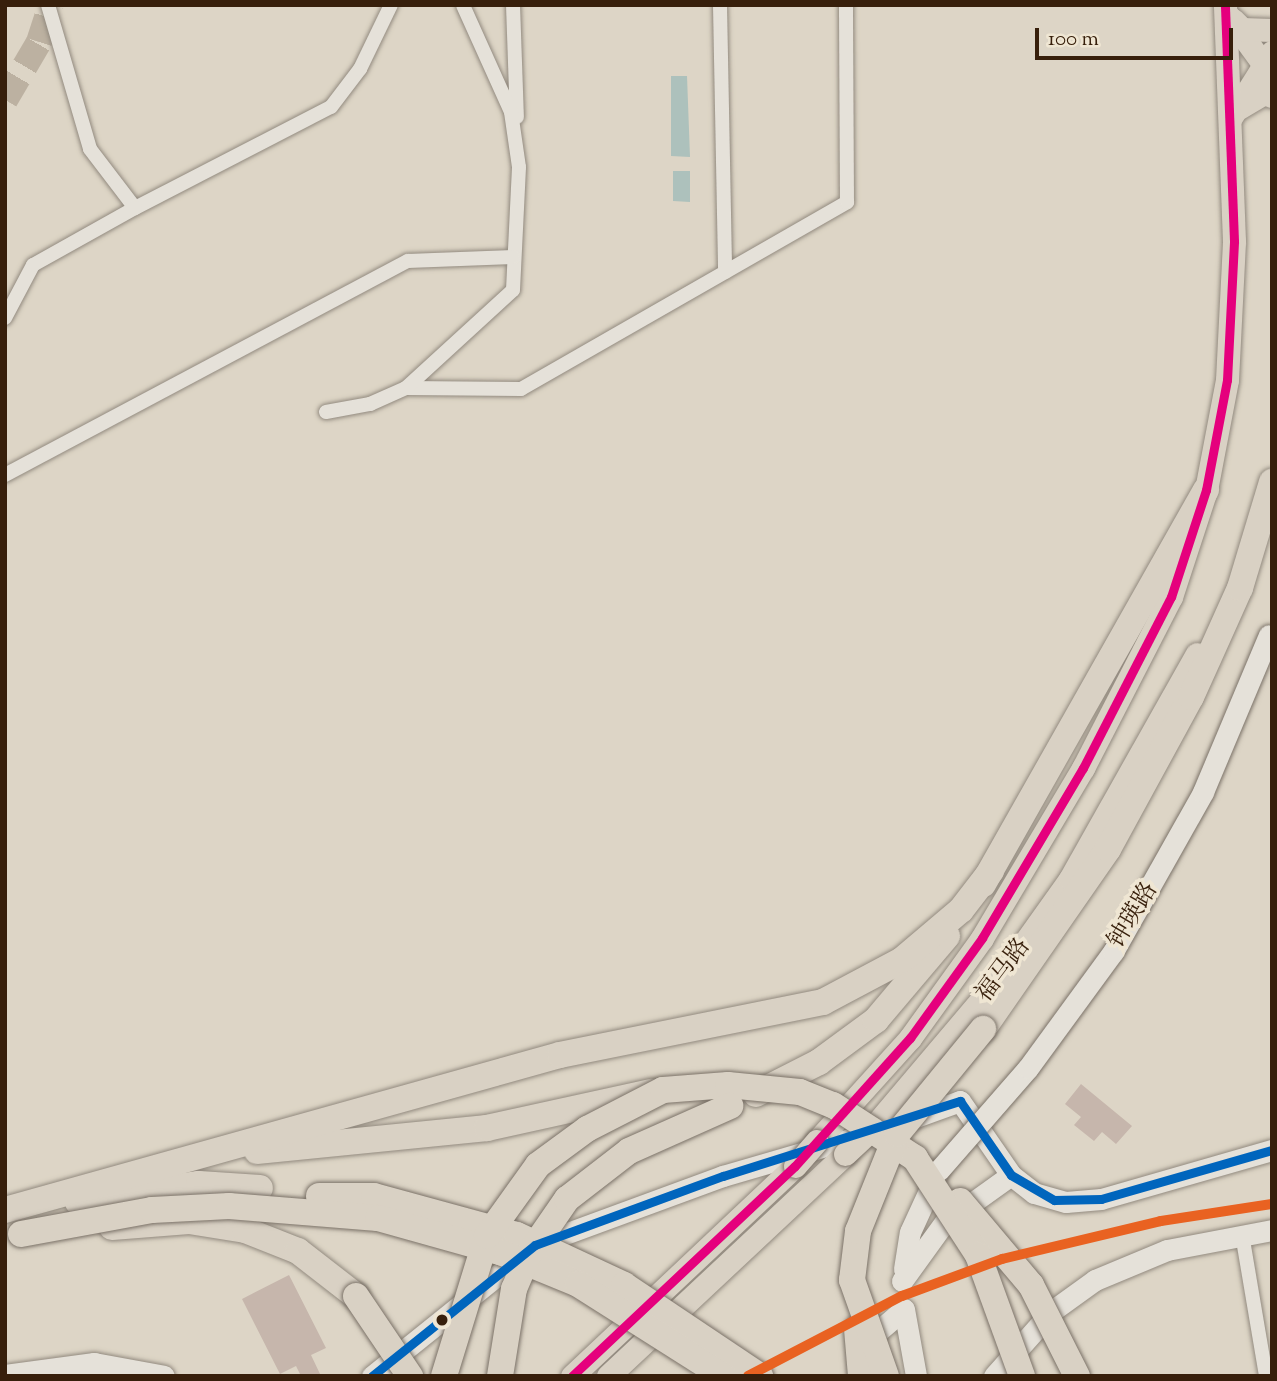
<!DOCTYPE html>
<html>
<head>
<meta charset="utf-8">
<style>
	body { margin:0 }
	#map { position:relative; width:1277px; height:1381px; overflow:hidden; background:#ddd5c6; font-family:"Sorts Mill Goudy","Noto Serif SC",serif }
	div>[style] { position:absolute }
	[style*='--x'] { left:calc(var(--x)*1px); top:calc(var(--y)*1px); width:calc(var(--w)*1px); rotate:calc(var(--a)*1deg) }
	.water>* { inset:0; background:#adc1bc }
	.building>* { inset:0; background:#c6b6ac }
	.highway-tunnel>* { height:26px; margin-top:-13px; transform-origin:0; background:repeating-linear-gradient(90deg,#bcb1a1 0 26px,transparent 0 39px) }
	.roads { filter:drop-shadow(0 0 2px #928a7f) drop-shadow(0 0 2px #928a7f) }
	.street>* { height:14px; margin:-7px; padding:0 7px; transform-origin:7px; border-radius:7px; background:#e5e1d9 }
	.secondary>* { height:21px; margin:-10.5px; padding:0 10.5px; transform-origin:10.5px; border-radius:10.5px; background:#e5e1d9 }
	.primary>* { height:23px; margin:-11.5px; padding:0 11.5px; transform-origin:11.5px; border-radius:11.5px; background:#d9d1c4 }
	.highway>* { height:26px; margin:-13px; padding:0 13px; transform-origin:13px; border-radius:13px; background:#d9d1c4 }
	.bridges { filter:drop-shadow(0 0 2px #7a7167) drop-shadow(0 0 2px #7a7167) }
	.secondary-bridge>* { height:21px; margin:-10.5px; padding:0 10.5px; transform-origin:10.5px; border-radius:10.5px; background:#e5e1d9 }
	.primary-bridge>* { height:23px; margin:-11.5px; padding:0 11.5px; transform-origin:11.5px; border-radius:11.5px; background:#d9d1c4 }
	.highway-bridge>* { height:26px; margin:-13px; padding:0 13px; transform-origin:13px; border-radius:13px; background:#d9d1c4 }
	.bus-1>* { height:9px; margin:-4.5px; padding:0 4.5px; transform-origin:4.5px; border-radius:4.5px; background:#0065bd }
	.bus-2>* { height:9px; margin:-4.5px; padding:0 4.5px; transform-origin:4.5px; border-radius:4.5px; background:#e5007d }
	.rail-1>* { height:10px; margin:-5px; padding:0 5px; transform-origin:5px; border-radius:5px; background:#e96221 }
	.dots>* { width:19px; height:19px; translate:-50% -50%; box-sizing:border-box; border:4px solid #efe6d3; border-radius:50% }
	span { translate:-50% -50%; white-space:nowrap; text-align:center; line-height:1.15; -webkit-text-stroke:7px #efe6d3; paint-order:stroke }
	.street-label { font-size:24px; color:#371f0b }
	.frame { position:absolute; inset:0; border:7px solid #371f0b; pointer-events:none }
	.scale { position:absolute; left:1035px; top:28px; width:198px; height:32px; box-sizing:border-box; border:4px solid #371f0b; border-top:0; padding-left:9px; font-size:21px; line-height:24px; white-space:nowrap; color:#371f0b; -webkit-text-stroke:5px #efe6d3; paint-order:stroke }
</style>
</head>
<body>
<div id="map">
	<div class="water">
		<i style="clip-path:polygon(671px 76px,687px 76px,690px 157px,671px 156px)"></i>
		<i style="clip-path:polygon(673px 171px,690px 171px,690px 202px,673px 201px)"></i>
	</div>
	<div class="building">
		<i style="clip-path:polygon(1081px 1084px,1132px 1126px,1116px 1144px,1102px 1132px,1094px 1141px,1074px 1125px,1081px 1117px,1065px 1104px)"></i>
		<i style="clip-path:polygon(289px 1275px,326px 1348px,311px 1355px,321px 1376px,301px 1376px,296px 1366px,280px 1374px,242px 1299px)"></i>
	</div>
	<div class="highway-tunnel">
		<i style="--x:5;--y:100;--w:67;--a:-59.6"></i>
		<i style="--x:39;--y:42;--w:39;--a:-72"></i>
	</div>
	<div class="roads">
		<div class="street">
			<i style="--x:48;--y:5;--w:150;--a:73.7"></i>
			<i style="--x:90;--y:149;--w:74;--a:52.7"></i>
			<i style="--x:135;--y:208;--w:220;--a:-27.3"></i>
			<i style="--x:331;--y:107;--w:48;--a:-52.7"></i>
			<i style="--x:360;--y:69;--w:71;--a:-64.2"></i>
			<i style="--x:513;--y:5;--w:112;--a:88"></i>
			<i style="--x:720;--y:5;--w:267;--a:88.9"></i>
			<i style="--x:5;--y:318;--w:60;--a:-62.2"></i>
			<i style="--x:33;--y:265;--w:117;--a:-29.2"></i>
			<i style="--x:406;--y:388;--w:115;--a:0.5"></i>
			<i style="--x:521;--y:389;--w:376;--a:-29.8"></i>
			<i style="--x:847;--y:202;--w:197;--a:-90.3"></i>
			<i style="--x:326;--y:412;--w:45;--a:-10.3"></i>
			<i style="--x:370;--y:404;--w:39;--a:-24"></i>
			<i style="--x:406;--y:388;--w:145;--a:-42.5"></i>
			<i style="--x:513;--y:290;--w:123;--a:-87.2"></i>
			<i style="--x:519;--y:167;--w:56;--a:-98.3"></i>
			<i style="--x:511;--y:112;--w:117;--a:-114.2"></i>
			<i style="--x:5;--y:475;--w:456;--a:-28"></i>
			<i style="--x:408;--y:261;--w:105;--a:-2.2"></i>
			<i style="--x:1242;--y:1234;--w:144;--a:80.4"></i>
		</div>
		<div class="secondary">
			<i style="--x:907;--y:1120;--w:56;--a:-19.7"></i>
			<i style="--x:960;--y:1101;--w:90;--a:55.4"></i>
			<i style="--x:1011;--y:1175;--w:29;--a:38"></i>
			<i style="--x:1034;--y:1193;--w:33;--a:16"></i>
			<i style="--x:1066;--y:1202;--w:35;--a:-5"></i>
			<i style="--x:1101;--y:1199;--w:178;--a:-16"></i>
			<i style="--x:904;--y:1269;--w:37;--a:-81"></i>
			<i style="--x:910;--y:1232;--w:67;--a:-65.3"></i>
			<i style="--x:902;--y:1281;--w:72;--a:-54.1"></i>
			<i style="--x:944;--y:1223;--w:82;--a:-35.6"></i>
			<i style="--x:862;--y:1345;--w:55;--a:-40.6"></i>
			<i style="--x:904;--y:1309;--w:68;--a:79.8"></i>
			<i style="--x:5;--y:1375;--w:90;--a:-7.7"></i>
			<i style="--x:94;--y:1363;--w:71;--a:10.5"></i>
			<i style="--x:372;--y:1376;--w:209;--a:-38.8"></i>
			<i style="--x:535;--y:1245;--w:200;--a:-20.2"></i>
			<i style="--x:723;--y:1176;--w:150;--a:-16.3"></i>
			<i style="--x:994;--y:1376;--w:87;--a:-48.3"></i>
			<i style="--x:1052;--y:1311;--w:53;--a:-35.8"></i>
			<i style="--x:1095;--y:1280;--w:78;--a:-22.6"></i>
			<i style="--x:1167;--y:1250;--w:107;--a:-10.8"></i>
		</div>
		<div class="primary">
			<i style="--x:1226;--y:13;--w:78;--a:53.9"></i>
			<i style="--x:1233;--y:20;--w:13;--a:45"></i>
			<i style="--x:1242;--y:29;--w:30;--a:2"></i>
			<i style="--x:1239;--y:108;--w:29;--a:-31"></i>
			<i style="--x:1264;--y:93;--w:9;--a:21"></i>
			<i style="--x:1230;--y:119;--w:79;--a:-57.9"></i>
			<i style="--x:872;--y:1129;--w:195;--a:-49.8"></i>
			<i style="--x:998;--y:980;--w:124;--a:-54.5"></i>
			<i style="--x:1070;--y:879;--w:258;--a:-60.6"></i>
			<i style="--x:817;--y:1141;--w:139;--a:-47.9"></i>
			<i style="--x:910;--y:1038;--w:123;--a:-54.2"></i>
			<i style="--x:982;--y:938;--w:198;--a:-59.3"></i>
			<i style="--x:1083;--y:768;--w:192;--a:-62.8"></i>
			<i style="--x:1171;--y:597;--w:113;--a:-71.9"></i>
			<i style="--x:1206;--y:490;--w:112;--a:-79.2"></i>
			<i style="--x:1227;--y:380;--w:139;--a:-87.1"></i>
			<i style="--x:1234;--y:241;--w:236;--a:-92.2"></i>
			<i style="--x:572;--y:1376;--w:306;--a:-43.3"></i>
			<i style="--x:608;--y:1376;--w:325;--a:-43.1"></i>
		</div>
		<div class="highway">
			<i style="--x:983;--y:884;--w:453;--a:-60.5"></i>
			<i style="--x:983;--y:1029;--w:219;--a:-55.2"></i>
			<i style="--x:1108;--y:849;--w:173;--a:-61.4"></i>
			<i style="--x:1191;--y:697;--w:120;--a:-65.8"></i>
			<i style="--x:1240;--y:588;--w:111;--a:-73.2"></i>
			<i style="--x:756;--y:1094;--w:71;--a:-26.9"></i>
			<i style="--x:819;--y:1062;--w:71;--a:-36.4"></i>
			<i style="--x:876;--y:1020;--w:110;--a:-49.8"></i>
			<i style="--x:257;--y:1151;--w:231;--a:-5.7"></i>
			<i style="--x:487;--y:1128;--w:168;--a:-12.4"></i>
			<i style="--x:78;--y:1202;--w:122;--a:-8.5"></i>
			<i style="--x:199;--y:1184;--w:61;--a:3.8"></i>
			<i style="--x:5;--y:1210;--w:576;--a:-15.6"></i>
			<i style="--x:560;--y:1055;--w:268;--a:-11.4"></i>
			<i style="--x:823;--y:1002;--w:89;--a:-28"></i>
			<i style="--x:902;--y:960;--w:77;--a:-40.3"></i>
			<i style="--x:961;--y:910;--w:49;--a:-52.4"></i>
			<i style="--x:112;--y:1227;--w:77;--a:-4.5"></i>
			<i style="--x:189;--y:1221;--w:57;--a:9.1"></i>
			<i style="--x:245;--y:1230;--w:57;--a:21.6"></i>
			<i style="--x:298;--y:1251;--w:73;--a:37.8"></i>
		</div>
	</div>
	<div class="bridges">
		<div class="secondary-bridge">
			<i style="--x:939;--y:1170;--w:135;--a:-48.9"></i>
			<i style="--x:1028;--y:1068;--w:144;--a:-53.8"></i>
			<i style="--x:1113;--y:952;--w:184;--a:-60.6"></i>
			<i style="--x:1203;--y:792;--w:170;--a:-67.2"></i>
		</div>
		<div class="primary-bridge">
			<i style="--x:845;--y:1154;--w:37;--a:-43"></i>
			<i style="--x:795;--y:1166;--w:33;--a:-49"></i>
		</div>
		<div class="highway-bridge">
			<i style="--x:319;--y:1196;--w:55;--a:0"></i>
			<i style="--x:374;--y:1196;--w:148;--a:15.3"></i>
			<i style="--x:517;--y:1235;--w:118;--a:25"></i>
			<i style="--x:624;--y:1285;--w:164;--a:33.8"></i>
			<i style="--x:960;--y:1201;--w:110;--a:49.8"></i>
			<i style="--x:1031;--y:1285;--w:102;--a:63.2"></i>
			<i style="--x:21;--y:1234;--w:133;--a:-10.4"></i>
			<i style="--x:152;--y:1210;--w:77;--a:-3"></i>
			<i style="--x:229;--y:1206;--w:149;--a:4.6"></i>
			<i style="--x:378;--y:1218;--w:127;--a:15.6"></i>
			<i style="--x:500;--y:1252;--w:84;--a:22.3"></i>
			<i style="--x:578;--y:1284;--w:172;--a:32.4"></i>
			<i style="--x:356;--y:1296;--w:97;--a:56"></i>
			<i style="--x:857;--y:1329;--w:47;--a:85.1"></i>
			<i style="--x:444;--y:1376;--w:146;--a:-72.9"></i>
			<i style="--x:487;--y:1236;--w:87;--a:-54.3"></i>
			<i style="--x:538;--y:1165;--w:61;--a:-36.3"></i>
			<i style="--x:587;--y:1129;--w:85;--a:-27.2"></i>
			<i style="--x:663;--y:1090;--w:65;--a:-4.4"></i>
			<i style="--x:728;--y:1085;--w:72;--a:5.6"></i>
			<i style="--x:800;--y:1092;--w:35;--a:22"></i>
			<i style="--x:833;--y:1105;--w:98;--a:32.9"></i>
			<i style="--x:915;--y:1158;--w:116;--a:57"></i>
			<i style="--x:978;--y:1255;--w:129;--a:70"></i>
			<i style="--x:500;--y:1376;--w:88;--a:-80.9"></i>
			<i style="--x:514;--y:1289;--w:38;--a:-67"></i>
			<i style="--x:529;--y:1254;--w:67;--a:-55.4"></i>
			<i style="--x:567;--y:1199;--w:78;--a:-37.7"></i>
			<i style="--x:629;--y:1151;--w:111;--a:-24"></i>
			<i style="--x:886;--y:1376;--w:102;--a:-109.5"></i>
			<i style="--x:852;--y:1280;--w:49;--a:-83"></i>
			<i style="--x:858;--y:1231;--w:105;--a:-68.1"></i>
			<i style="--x:897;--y:1134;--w:136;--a:-50.7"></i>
		</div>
	</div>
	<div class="bus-1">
		<i style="--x:372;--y:1376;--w:209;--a:-38.8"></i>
		<i style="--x:535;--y:1245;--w:200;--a:-20.2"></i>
		<i style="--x:723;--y:1176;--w:249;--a:-17.6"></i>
		<i style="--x:960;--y:1101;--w:90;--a:55.4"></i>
		<i style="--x:1011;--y:1175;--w:50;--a:30.2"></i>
		<i style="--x:1054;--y:1200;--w:47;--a:-1.2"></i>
		<i style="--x:1101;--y:1199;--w:178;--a:-16"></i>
	</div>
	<div class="bus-2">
		<i style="--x:572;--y:1376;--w:306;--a:-43.3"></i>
		<i style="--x:795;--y:1166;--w:172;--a:-48.1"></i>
		<i style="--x:910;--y:1038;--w:123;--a:-54.2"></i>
		<i style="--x:982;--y:938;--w:198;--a:-59.3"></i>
		<i style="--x:1083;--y:768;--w:192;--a:-62.8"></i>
		<i style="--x:1171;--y:597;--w:113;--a:-71.9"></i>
		<i style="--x:1206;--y:490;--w:112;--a:-79.2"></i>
		<i style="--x:1227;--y:380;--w:139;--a:-87.1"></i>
		<i style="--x:1234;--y:241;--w:236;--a:-92.2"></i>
	</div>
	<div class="rail-1">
		<i style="--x:748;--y:1376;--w:174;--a:-27.5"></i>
		<i style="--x:902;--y:1296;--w:107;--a:-20.3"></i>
		<i style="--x:1002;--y:1259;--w:163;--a:-13.4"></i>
		<i style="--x:1161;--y:1221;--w:112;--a:-8.7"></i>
	</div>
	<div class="dots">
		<i style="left:442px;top:1320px;background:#371f0b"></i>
	</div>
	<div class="street-label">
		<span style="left:1134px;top:916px;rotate:-59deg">钟瑛路</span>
		<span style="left:1004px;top:971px;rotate:-53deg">福马路</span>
	</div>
	<div class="frame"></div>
	<div class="scale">100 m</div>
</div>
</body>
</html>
